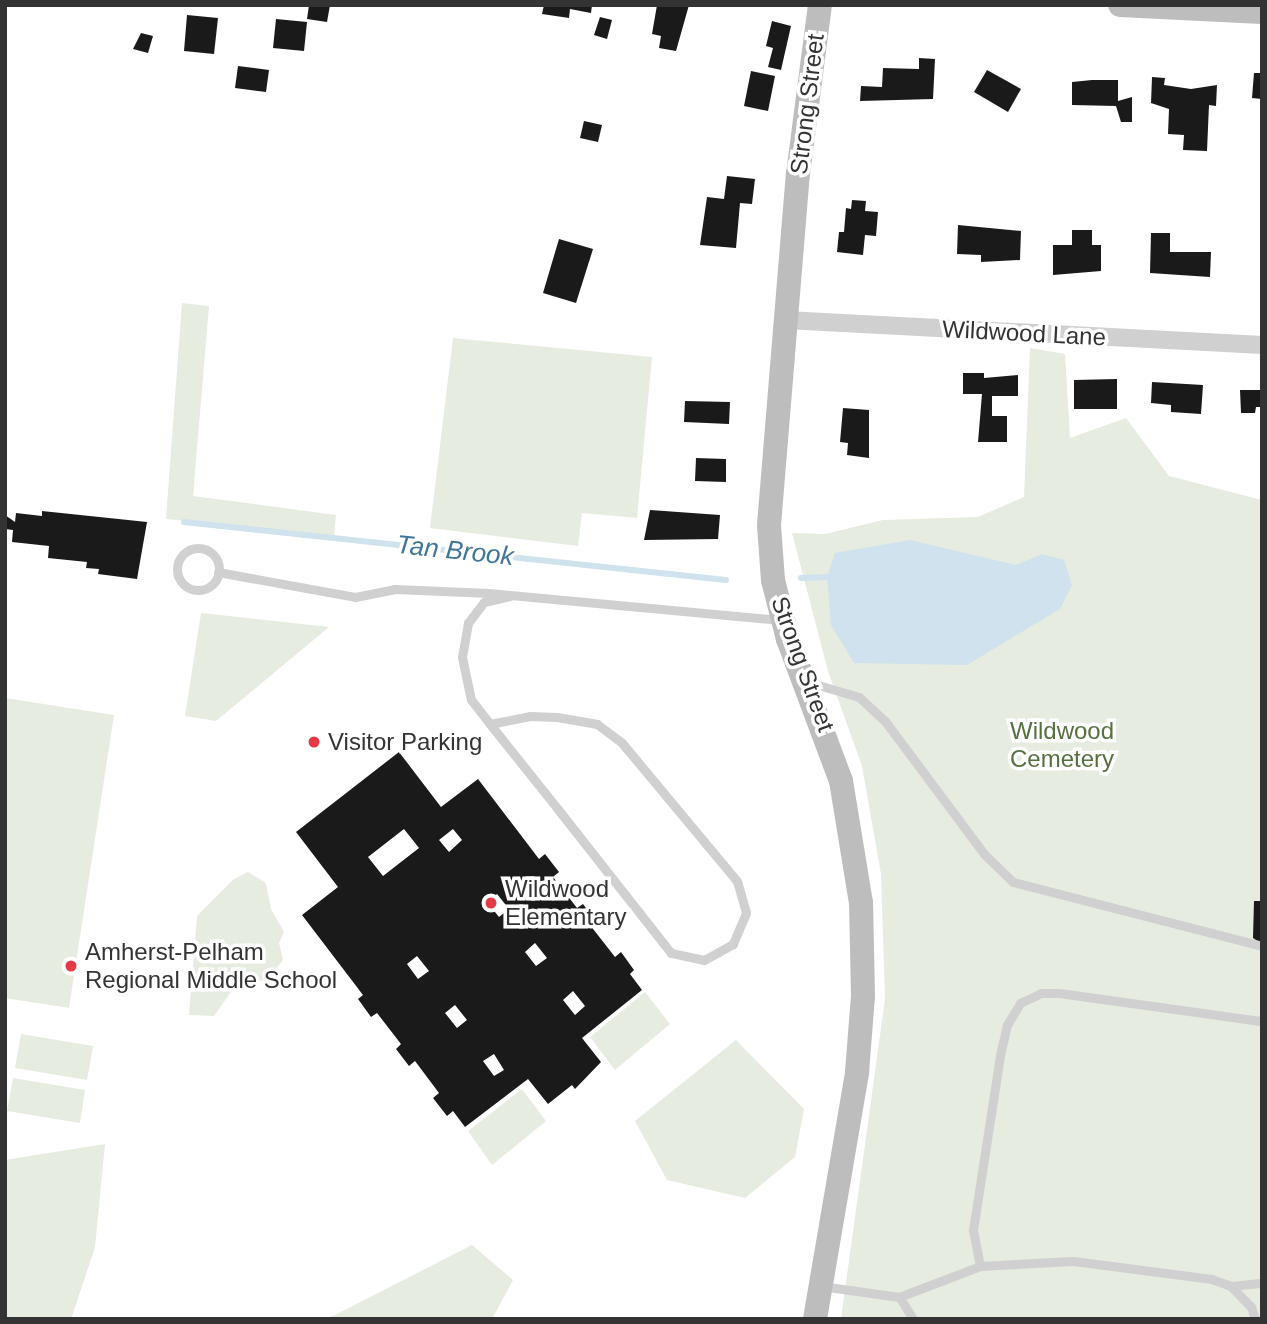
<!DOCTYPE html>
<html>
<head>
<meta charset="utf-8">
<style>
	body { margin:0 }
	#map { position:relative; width:1267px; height:1324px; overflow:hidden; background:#fff; font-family:Helvetica,sans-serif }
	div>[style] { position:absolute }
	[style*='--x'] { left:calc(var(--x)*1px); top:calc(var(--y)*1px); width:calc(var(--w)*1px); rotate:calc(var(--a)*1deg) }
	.green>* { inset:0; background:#e6ecdf }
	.water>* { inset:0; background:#cfe2ee }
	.stream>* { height:6px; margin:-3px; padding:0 3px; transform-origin:3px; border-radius:3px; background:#cfe2ee }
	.building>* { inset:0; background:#1a1a1a }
	.lane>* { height:9px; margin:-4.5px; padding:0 4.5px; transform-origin:4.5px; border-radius:4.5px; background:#d0d0d0 }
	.lane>.ring { margin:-4.5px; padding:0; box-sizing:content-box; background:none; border:9px solid #d0d0d0; border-radius:50% }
	.street>* { height:18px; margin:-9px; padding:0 9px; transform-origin:9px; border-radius:9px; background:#d0d0d0 }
	.secondary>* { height:24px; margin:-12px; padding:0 12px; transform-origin:12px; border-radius:12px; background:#bdbdbd }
	.dots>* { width:19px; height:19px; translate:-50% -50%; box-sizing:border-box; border:4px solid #fff; border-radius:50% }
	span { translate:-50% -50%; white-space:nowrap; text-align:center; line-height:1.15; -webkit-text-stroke:7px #fff; paint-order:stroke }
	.street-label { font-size:24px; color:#333 }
	.park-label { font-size:24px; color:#56703f }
	.poi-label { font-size:24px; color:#333 }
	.left { translate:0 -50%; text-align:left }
	.water-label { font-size:26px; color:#3f7597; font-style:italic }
	.frame { position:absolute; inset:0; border:7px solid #333; pointer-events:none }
</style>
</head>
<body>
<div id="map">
	<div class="green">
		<i style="clip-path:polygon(182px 303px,209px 306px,193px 496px,336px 515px,334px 536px,166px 519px)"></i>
		<i style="clip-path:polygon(453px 338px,652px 357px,637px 518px,582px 513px,578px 546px,430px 528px)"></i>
		<i style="clip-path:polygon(1030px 348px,1065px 354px,1070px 438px,1126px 418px,1169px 476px,1262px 500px,1262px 1319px,841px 1319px,885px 999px,881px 874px,862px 766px,828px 671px,792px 533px,825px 534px,883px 520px,978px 517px,1024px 497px)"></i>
		<i style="clip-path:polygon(201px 613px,329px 627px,216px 721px,185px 716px)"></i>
		<i style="clip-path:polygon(5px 698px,114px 715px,69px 1008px,5px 998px)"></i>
		<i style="clip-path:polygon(248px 872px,266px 883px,271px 909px,284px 932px,279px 943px,283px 960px,267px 980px,238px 982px,214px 1016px,189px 1015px,197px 916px,234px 879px)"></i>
		<i style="clip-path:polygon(645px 992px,670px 1024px,615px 1070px,590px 1037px)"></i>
		<i style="clip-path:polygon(21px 1034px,93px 1046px,87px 1080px,15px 1068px)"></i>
		<i style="clip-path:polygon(736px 1040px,804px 1109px,795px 1157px,745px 1198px,667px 1180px,635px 1121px)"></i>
		<i style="clip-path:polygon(13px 1078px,85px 1090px,80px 1123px,7px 1111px)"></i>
		<i style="clip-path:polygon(522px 1089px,546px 1121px,492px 1165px,468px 1131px)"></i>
		<i style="clip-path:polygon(105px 1144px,95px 1247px,71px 1319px,5px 1319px,5px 1160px)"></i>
		<i style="clip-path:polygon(472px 1245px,513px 1280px,492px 1319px,327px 1319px)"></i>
	</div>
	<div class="water">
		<i style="clip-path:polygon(910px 540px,1016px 565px,1042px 554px,1064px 560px,1072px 585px,1060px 609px,967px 665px,854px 663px,831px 625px,827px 577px,835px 553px)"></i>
	</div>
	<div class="stream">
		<i style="--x:184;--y:522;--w:545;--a:6.11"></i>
		<i style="--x:801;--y:578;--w:26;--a:-2"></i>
	</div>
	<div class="building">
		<i style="clip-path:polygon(309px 5px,330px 5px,327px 22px,307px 19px)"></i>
		<i style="clip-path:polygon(544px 5px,592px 5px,591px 13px,570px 9px,569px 18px,542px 14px)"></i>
		<i style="clip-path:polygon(657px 5px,689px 5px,676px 51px,659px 48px,661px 36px,652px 34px)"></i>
		<i style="clip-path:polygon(187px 15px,218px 18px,214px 54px,184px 51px)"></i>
		<i style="clip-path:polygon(600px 17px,612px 20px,607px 39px,594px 35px)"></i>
		<i style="clip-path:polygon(276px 19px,307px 22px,304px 51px,273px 48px)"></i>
		<i style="clip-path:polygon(772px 21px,791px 26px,781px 70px,768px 67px,773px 48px,766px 46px)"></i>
		<i style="clip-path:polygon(141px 33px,153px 36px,148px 53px,133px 49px)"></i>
		<i style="clip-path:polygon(919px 58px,935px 59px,933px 99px,860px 101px,861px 86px,882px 87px,883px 68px,919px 69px)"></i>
		<i style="clip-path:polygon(238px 66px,269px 70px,266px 92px,235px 88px)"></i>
		<i style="clip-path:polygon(987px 70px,1021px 89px,1008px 112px,974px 92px)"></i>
		<i style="clip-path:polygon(751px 71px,775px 76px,768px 111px,744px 106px)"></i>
		<i style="clip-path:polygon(1254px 73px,1262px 73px,1262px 99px,1252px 98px)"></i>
		<i style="clip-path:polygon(1152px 77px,1165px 78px,1164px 85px,1191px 89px,1217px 85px,1216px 106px,1209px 105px,1207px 151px,1183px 150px,1184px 135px,1168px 134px,1169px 109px,1151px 103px)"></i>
		<i style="clip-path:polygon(1092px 80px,1118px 80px,1118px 101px,1132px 97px,1132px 122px,1121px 122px,1116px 106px,1072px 105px,1072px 82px)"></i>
		<i style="clip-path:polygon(584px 121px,602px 125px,598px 142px,580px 138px)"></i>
		<i style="clip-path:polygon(727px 176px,755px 179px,752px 204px,740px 203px,736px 248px,700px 245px,707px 197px,724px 199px)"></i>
		<i style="clip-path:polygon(852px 200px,866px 201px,865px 211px,878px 212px,876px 236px,865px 235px,863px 255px,837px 252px,839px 232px,844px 232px,846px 208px,851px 209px)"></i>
		<i style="clip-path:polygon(958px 225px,1021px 231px,1020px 260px,981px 262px,981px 255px,957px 254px)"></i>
		<i style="clip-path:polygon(1072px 230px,1092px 230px,1092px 245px,1101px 245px,1101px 271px,1053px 275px,1053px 245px,1072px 245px)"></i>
		<i style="clip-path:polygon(1151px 233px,1170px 233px,1170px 252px,1211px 252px,1210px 277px,1150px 273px)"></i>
		<i style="clip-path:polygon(559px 239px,593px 249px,576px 303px,543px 293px)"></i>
		<i style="clip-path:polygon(963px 373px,984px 373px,984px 378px,1018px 375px,1018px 396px,992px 396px,992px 416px,1007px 416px,1007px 442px,978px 442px,982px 394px,963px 394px)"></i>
		<i style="clip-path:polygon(1117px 379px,1117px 409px,1074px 409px,1074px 380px)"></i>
		<i style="clip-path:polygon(1152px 382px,1203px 385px,1201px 414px,1171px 412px,1171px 405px,1151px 403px)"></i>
		<i style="clip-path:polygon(1240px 390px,1262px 390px,1262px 407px,1256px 407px,1255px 413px,1241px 413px)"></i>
		<i style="clip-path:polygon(685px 401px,730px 402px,729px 424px,684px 422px)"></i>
		<i style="clip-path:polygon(843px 408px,869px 410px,869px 458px,847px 455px,848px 443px,840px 442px)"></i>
		<i style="clip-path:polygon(696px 458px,726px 459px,726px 482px,695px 481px)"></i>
		<i style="clip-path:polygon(650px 510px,720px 515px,718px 539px,644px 540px)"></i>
		<i style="clip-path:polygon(42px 511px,147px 522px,137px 579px,98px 574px,99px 569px,86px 568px,87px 562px,48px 558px,49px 546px,12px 542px,13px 530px,5px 529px,5px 515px,15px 522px,16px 513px,42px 516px)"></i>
		<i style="clip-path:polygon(evenodd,399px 752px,441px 807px,478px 779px,539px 859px,545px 854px,559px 872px,553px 877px,577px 908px,583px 904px,596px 921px,590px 925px,615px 957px,621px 952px,634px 970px,630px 974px,642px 990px,582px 1038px,601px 1062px,575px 1089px,572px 1085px,548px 1104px,528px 1079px,465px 1127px,453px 1111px,447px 1116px,433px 1098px,439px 1093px,415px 1061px,409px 1066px,396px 1049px,401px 1044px,377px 1013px,371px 1017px,358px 999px,363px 995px,302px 915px,338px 887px,296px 832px,399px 752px,404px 829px,419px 848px,383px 876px,368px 857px,404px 829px,399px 752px,453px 829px,462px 840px,449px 852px,439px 840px,453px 829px,399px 752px,497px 894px,509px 909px,499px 917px,487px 902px,497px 894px,399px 752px,535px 943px,547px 958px,536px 966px,525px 952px,535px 943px,399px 752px,417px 956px,429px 971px,418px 979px,407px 964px,417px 956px,399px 752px,573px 991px,585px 1006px,575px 1015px,563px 1000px,573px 991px,399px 752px,455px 1005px,467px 1020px,457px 1028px,445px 1013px,455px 1005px,399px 752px,494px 1054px,504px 1070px,494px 1076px,483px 1061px,494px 1054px)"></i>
		<i style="clip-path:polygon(1254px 901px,1262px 901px,1262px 944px,1253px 938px)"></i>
	</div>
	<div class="lane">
		<i class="ring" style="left:177px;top:548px;width:33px;height:33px"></i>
		<i style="--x:218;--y:572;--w:139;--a:10.3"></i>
		<i style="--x:355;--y:597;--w:41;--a:-11.3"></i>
		<i style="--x:395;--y:589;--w:94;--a:2.4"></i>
		<i style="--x:489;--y:593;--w:291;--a:5.3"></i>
		<i style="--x:808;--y:682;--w:53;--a:16.4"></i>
		<i style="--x:859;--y:697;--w:35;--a:43"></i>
		<i style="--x:885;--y:721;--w:166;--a:53.3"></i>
		<i style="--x:984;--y:854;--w:40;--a:44"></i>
		<i style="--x:1013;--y:882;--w:257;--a:14.4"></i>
		<i style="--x:490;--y:724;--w:41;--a:-11.3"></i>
		<i style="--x:530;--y:716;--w:27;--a:2"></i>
		<i style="--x:557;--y:717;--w:41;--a:9.9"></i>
		<i style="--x:597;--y:724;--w:31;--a:37"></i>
		<i style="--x:622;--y:743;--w:180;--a:50.2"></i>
		<i style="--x:737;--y:881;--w:33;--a:74"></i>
		<i style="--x:746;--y:913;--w:34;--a:113"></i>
		<i style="--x:733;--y:944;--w:33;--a:151"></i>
		<i style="--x:704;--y:960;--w:34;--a:-168"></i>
		<i style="--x:671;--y:953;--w:184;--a:-128.2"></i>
		<i style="--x:557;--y:808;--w:107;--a:-128.6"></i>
		<i style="--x:490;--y:724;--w:31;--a:-128"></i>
		<i style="--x:471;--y:700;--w:44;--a:-101.8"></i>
		<i style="--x:462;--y:657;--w:35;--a:-80"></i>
		<i style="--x:468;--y:623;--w:26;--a:-53"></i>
		<i style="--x:484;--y:602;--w:27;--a:-13"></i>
		<i style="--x:821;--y:1286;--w:79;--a:8"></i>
		<i style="--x:1231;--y:1286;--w:31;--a:-6"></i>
		<i style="--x:913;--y:1319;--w:26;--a:-122"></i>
		<i style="--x:899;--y:1297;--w:87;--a:-20.9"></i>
		<i style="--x:1255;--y:1319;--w:13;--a:-108"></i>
		<i style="--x:1251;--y:1307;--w:29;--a:-134"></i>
		<i style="--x:1231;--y:1286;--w:20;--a:-160"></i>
		<i style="--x:1212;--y:1279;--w:140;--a:-172.6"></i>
		<i style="--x:1073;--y:1261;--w:93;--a:176.9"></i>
		<i style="--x:980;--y:1266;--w:37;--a:-101"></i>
		<i style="--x:973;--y:1230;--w:177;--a:-81.2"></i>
		<i style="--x:1000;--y:1055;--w:31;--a:-77"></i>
		<i style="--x:1007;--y:1025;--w:26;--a:-59"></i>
		<i style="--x:1020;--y:1003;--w:23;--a:-25"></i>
		<i style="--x:1041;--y:993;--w:18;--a:0"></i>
		<i style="--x:1059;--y:993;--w:205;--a:7.9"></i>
	</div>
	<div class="street">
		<i style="--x:786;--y:320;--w:477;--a:3"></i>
	</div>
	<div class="secondary">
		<i style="--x:1120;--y:5;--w:142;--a:2.8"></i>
		<i style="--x:815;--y:1319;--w:251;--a:-80.3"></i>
		<i style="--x:857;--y:1072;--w:76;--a:-85.5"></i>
		<i style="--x:863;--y:996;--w:93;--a:-91.2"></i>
		<i style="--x:861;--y:903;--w:124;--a:-99.3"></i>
		<i style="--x:841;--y:781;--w:152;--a:-110.5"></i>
		<i style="--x:788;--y:639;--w:61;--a:-104.3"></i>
		<i style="--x:773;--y:580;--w:55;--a:-94.2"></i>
		<i style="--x:769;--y:525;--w:352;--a:-85.3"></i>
		<i style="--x:798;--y:174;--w:170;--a:-82.6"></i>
	</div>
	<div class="dots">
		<i style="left:314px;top:742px;background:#e63946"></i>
		<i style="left:491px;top:903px;background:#e63946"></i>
		<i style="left:71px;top:966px;background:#e63946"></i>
	</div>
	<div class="street-label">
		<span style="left:807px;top:104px;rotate:-83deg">Strong Street</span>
		<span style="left:1024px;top:333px;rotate:3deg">Wildwood Lane</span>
		<span style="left:803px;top:664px;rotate:70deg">Strong Street</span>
	</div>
	<div class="park-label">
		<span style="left:1062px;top:745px">Wildwood<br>Cemetery</span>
	</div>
	<div class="poi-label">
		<span class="left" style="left:328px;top:742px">Visitor Parking</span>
		<span class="left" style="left:505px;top:903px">Wildwood<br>Elementary</span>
		<span class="left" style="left:85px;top:966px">Amherst-Pelham<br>Regional Middle School</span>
	</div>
	<div class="water-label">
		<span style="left:455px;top:551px;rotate:6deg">Tan Brook</span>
	</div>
	<div class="frame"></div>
</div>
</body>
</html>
